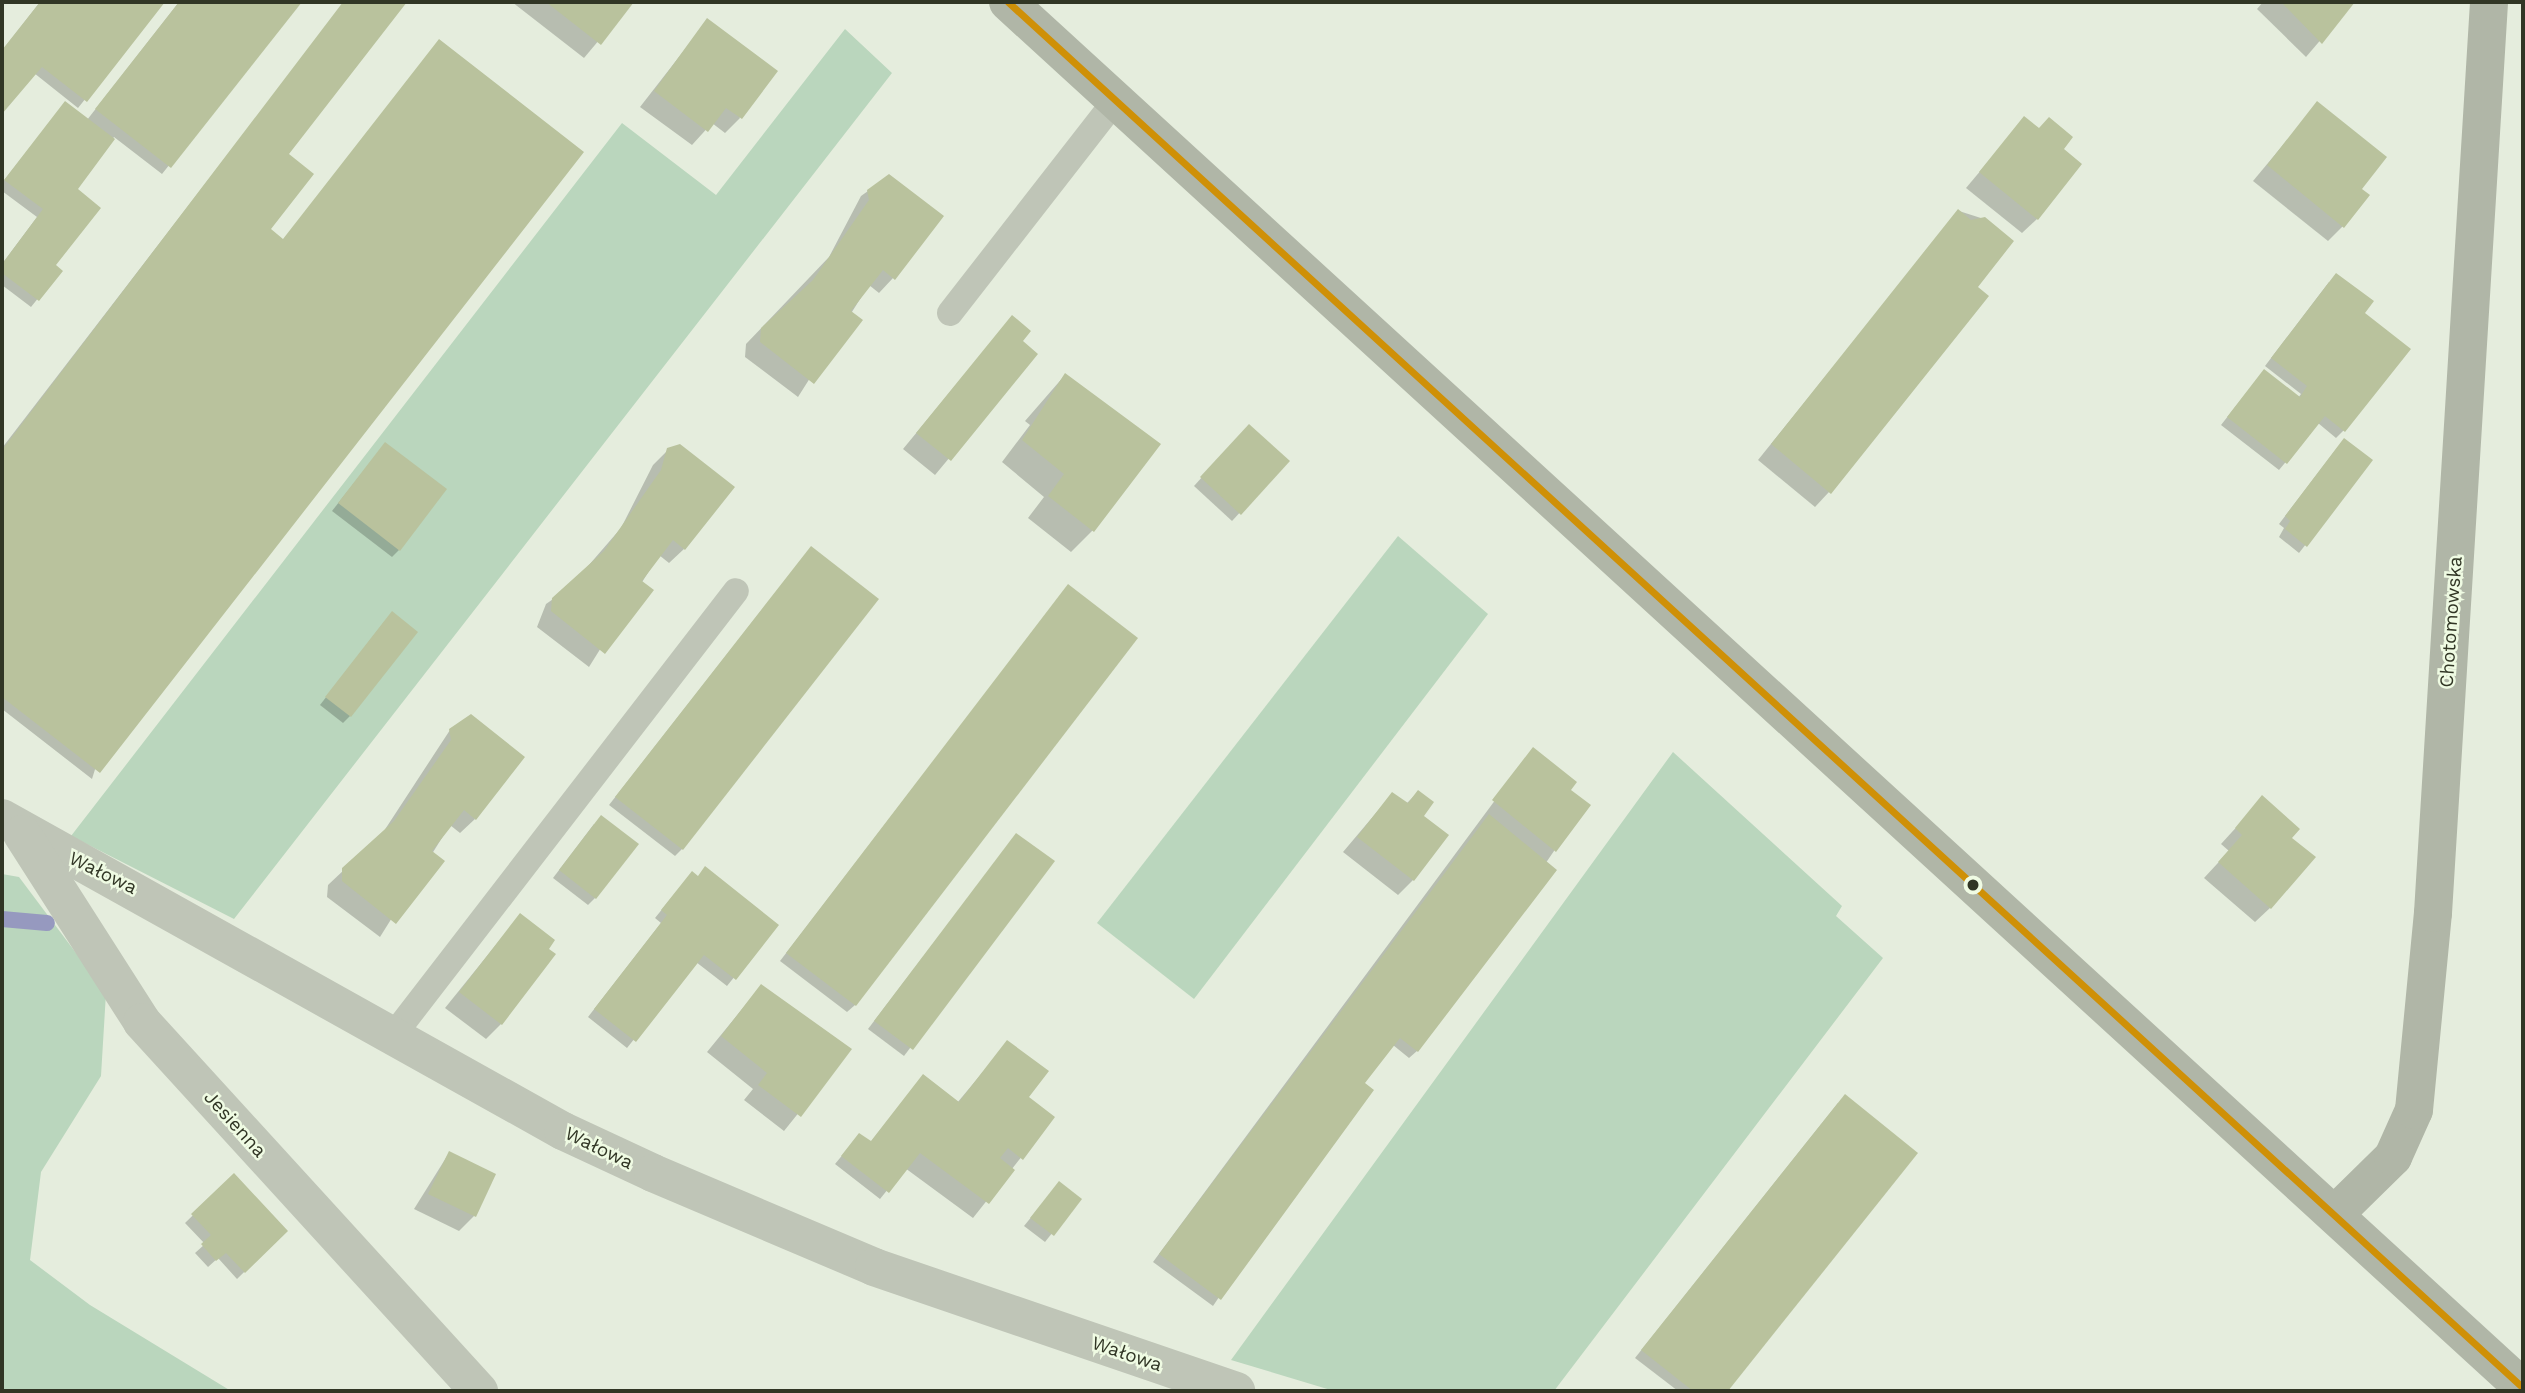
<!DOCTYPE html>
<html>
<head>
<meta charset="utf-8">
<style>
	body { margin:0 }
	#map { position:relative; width:2525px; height:1393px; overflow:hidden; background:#e5eddd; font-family:"Work Sans",sans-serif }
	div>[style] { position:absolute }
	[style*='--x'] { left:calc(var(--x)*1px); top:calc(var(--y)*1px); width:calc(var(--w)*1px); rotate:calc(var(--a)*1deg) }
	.green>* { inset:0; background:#bad6bd }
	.shadow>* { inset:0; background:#0003 }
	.stream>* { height:16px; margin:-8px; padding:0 8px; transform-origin:8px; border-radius:8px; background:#9699bf }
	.building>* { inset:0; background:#b9c29d }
	.lane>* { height:26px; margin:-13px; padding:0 13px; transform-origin:13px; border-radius:13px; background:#bfc5b7 }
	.street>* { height:38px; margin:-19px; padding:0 19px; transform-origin:19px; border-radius:19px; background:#bfc5b7 }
	.secondary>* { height:38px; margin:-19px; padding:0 19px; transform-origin:19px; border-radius:19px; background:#b0b6a7 }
	.bus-1>* { height:7px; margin:-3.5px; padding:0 3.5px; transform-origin:3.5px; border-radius:3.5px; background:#cf9007 }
	.dots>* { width:19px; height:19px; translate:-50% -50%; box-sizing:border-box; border:4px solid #effbe3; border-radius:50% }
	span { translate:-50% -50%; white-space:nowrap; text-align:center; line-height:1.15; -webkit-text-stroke:5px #effbe3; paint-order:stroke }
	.street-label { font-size:19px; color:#313625 }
	.frame { position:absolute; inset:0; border:4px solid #313625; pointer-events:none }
</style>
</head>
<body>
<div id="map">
	<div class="green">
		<i style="clip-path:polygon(845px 29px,892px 73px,234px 919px,71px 836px,622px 123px,716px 195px)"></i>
		<i style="clip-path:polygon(1398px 536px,1488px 614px,1194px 999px,1097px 923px)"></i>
		<i style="clip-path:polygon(1673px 752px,1842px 906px,1836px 916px,1883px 958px,1554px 1391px,1334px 1391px,1231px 1360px)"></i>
		<i style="clip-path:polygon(2px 874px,19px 877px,106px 993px,101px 1076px,41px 1172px,30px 1260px,90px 1305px,231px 1391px,2px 1391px)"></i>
	</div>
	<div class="shadow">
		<i style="clip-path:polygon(40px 2px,163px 2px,78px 108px,34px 73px,2px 112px,2px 51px)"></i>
		<i style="clip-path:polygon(179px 2px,300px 2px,162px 174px,114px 137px,76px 189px,54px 265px,60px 271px,31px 307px,2px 285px,2px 264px,37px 217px,2px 191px,2px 183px,65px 103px,87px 120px)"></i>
		<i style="clip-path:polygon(345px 2px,405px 2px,287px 155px,92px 779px,2px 709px,2px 448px)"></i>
		<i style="clip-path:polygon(512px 2px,631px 2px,584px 58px)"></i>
		<i style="clip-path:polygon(2263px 2px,2353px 2px,2306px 57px,2257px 9px)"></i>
		<i style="clip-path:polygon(707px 21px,740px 118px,725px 133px,712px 123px,692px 145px,640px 107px)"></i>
		<i style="clip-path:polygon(2318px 103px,2359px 189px,2343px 226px,2328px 241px,2253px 181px)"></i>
		<i style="clip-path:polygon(2024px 119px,2061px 149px,2037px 219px,2022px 233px,1966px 188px)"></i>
		<i style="clip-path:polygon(889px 176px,893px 278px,879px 293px,869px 285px,798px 397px,745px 357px,746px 344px,829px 257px,861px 196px)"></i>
		<i style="clip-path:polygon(1959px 211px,1984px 219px,1829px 492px,1815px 507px,1758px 460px)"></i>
		<i style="clip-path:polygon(2329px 282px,2363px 313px,2344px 430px,2336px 438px,2318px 423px,2279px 470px,2221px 425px,2258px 378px,2298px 398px,2301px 394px,2265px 366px)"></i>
		<i style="clip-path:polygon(1012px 317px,1020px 342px,1036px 354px,935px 475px,903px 449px)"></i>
		<i style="clip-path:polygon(1065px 375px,1093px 530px,1071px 552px,1028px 518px,1044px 497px,1002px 462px,1030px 425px,1025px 421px)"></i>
		<i style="clip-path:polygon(1242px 433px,1287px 462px,1232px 521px,1194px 486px)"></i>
		<i style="clip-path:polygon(385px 444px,399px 550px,392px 557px,332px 511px)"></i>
		<i style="clip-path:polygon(2337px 448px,2371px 461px,2299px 553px,2279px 537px,2284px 528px,2279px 524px)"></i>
		<i style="clip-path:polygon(668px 450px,684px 549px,669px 563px,659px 555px,589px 667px,537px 627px,546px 604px,569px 588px,621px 528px,653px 465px)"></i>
		<i style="clip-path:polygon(804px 556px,682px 849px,675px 856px,609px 805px)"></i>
		<i style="clip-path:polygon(1062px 594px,855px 1005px,847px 1012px,780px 961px)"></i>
		<i style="clip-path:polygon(385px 621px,350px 716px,343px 723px,320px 705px)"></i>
		<i style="clip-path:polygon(450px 730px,475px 819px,460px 833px,450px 825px,380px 937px,327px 897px,328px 885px,382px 834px)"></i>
		<i style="clip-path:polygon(1533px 749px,1568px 791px,1554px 851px,1417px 1051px,1409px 1058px,1393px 1045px,1363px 1084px,1213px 1306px,1153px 1262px)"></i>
		<i style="clip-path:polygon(1418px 792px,1413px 880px,1398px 895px,1343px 852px,1392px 794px,1406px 804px)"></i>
		<i style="clip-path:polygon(2263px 798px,2290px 838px,2270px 908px,2255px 922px,2204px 878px,2229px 851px,2221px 844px)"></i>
		<i style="clip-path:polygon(594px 824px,595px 898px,588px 905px,553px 878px)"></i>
		<i style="clip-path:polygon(1016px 835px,1052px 862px,904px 1056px,868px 1029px)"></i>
		<i style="clip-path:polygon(685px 881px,776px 925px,727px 986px,696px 962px,627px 1048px,588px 1017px,661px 923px,655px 918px)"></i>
		<i style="clip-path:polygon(520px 915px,501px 1024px,486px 1039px,445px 1008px)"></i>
		<i style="clip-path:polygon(761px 986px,849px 1050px,784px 1131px,744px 1100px,753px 1089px,707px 1052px)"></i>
		<i style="clip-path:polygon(1008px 1042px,1027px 1098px,1053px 1117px,973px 1218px,905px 1168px,880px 1199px,835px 1164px,859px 1135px,870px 1143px,923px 1076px,957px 1103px)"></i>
		<i style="clip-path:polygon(1838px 1103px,1916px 1153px,1726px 1391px,1678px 1391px,1635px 1358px)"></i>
		<i style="clip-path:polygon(449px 1153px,474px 1216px,459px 1231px,414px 1209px)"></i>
		<i style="clip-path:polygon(234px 1175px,286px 1231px,237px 1279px,218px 1258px,208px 1267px,195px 1253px,205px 1244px,185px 1223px)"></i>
		<i style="clip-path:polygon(1059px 1183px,1079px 1199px,1045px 1242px,1024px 1226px)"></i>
	</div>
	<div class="stream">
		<i style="--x:2;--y:919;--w:45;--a:5.1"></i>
	</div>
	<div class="building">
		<i style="clip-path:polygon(40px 2px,165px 2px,87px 102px,42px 67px,2px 114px,2px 50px)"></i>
		<i style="clip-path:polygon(179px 2px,302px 2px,171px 168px,95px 109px)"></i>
		<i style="clip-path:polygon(343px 2px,407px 2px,289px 154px,314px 174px,271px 229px,283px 239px,439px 39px,584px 152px,100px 773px,2px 697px,2px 450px)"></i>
		<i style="clip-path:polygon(546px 2px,634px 2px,601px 45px)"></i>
		<i style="clip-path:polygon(2281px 2px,2355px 2px,2322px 44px)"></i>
		<i style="clip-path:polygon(707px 18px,778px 71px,742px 119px,726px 108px,708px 132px,654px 91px)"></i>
		<i style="clip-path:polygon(65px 101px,115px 139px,78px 189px,101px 208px,56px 265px,63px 271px,39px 301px,2px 273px,2px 264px,43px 209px,4px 180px)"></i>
		<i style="clip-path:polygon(2317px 101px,2387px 157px,2362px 189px,2370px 195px,2344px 228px,2267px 165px)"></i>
		<i style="clip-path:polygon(2024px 116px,2039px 128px,2049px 117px,2073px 137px,2064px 149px,2082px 164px,2038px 220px,1979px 172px)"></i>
		<i style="clip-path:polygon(889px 174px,944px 216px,895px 280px,883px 270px,851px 311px,863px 320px,814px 384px,760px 342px,761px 328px,813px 280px,869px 200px,867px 190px)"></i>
		<i style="clip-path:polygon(1958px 209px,1971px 220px,1985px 217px,2014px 241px,1978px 287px,1989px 296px,1831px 494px,1771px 444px)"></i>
		<i style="clip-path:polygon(2336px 273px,2374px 301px,2365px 313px,2411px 349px,2345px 432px,2325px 416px,2287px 464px,2227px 417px,2264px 369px,2300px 397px,2307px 386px,2271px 358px)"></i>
		<i style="clip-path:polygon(1012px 315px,1031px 331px,1023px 341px,1038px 354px,951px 461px,916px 433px)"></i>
		<i style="clip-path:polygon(1065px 373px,1161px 444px,1094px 532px,1048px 496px,1064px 474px,1022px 440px)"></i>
		<i style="clip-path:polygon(1249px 424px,1290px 461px,1241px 515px,1200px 477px)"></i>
		<i style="clip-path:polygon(2344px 438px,2373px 460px,2307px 547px,2285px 529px,2290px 521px,2285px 516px)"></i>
		<i style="clip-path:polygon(385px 442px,447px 489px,400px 551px,338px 503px)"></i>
		<i style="clip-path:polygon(680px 444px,735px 487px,685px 550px,673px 540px,642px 581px,654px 590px,605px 654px,551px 611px,552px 598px,604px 551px,661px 470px,667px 448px)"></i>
		<i style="clip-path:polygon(811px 546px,879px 599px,683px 850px,615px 797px)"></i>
		<i style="clip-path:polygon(1068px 584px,1138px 638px,856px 1006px,786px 953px)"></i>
		<i style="clip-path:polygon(392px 611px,418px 632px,351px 717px,325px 697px)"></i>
		<i style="clip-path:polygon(471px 714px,525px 757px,476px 820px,464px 810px,432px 851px,445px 861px,396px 924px,342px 881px,342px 868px,394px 821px,451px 740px,449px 729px)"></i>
		<i style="clip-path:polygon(1533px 747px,1577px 782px,1571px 790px,1591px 805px,1556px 852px,1492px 800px)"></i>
		<i style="clip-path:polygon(1418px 790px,1434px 802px,1424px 816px,1449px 835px,1414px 881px,1357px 837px,1392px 792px,1408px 803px)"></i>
		<i style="clip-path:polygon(2262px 795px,2300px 829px,2292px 838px,2316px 857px,2271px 909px,2218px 862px,2242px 835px,2235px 828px)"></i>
		<i style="clip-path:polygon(1489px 814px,1557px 870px,1418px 1052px,1400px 1038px,1365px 1083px,1374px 1090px,1221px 1300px,1159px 1254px)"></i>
		<i style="clip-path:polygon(601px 815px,639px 844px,596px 899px,559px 870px)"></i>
		<i style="clip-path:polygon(1016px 833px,1055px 861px,913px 1050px,874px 1021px)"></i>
		<i style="clip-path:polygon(705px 866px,779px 925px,736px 980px,704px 955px,636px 1042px,594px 1009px,667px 915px,661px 910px,692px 871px,698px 876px)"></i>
		<i style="clip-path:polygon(520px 913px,555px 940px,549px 949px,556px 954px,502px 1025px,459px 992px)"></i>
		<i style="clip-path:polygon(761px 984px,852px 1049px,801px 1117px,758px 1085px,767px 1073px,721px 1036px)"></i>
		<i style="clip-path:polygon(1007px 1040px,1049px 1071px,1029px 1097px,1055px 1117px,1023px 1160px,1008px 1148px,1000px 1158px,1015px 1170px,989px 1204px,920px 1153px,889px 1193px,841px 1156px,859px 1133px,871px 1141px,923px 1074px,959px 1102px)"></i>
		<i style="clip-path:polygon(1845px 1094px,1918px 1153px,1728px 1391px,1693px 1391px,1641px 1350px)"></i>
		<i style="clip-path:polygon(449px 1151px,496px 1174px,476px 1217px,428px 1194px)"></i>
		<i style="clip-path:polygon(234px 1173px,288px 1231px,245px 1273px,226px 1253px,216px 1261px,201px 1244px,211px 1235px,191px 1214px)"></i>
		<i style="clip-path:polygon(1059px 1181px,1082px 1199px,1054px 1236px,1030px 1218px)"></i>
	</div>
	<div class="lane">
		<i style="--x:950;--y:313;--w:270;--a:-52.1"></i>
		<i style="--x:392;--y:1037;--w:563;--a:-52.36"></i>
	</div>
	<div class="street">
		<i style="--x:2;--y:818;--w:642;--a:29.16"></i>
		<i style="--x:563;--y:1131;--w:99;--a:25"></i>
		<i style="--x:653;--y:1173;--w:240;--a:23"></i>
		<i style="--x:874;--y:1267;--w:383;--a:18.9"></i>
		<i style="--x:22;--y:834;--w:223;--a:57.4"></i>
		<i style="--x:142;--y:1022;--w:500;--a:47.6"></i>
	</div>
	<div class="secondary">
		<i style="--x:1008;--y:2;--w:2053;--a:42.45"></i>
		<i style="--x:2336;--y:1213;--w:80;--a:-44.5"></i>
		<i style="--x:2393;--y:1157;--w:51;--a:-65.9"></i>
		<i style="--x:2414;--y:1110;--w:198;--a:-84.5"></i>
		<i style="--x:2433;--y:913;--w:913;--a:-86.48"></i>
	</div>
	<div class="bus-1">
		<i style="--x:1008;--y:2;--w:2053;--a:42.45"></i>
	</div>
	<div class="dots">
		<i style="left:1973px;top:885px;background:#313625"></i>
	</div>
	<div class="street-label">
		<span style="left:2451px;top:622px;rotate:-86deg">Chotomowska</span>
		<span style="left:103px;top:873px;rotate:26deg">Wałowa</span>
		<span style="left:235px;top:1124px;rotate:48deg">Jesienna</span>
		<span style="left:599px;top:1148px;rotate:26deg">Wałowa</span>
		<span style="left:1127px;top:1354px;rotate:19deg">Wałowa</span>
	</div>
	<div class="frame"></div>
</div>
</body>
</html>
